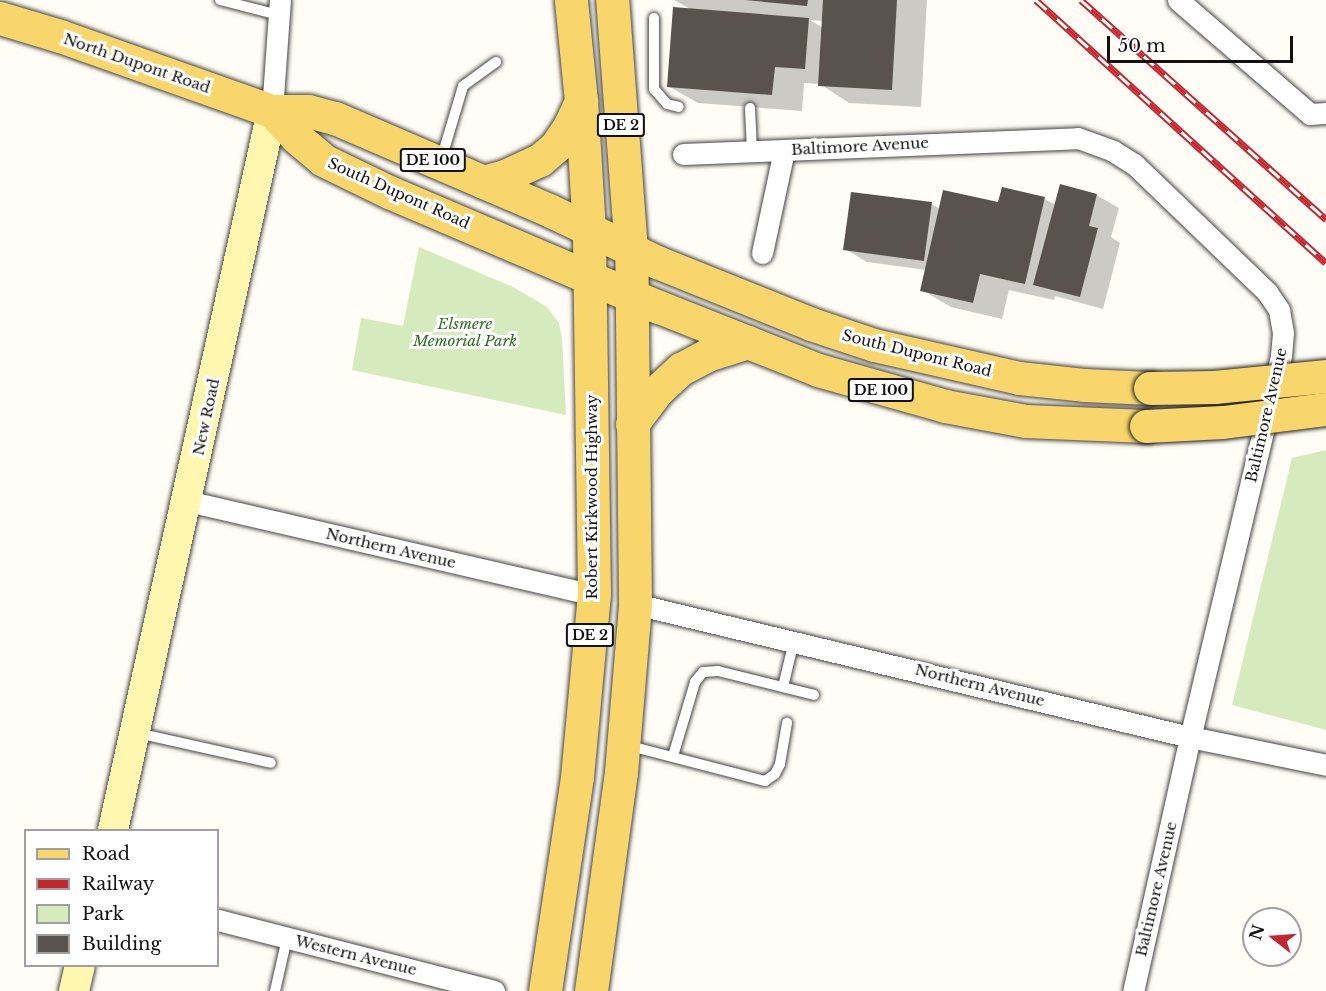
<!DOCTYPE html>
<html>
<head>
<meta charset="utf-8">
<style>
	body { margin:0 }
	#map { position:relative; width:1326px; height:991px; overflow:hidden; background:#fffdf5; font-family:"Libre Baskerville",serif }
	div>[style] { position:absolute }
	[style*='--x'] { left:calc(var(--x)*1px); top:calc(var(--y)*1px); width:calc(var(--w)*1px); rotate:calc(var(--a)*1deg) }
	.green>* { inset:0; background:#d5ebbd }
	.shadow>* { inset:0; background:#0003 }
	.building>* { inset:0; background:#5a524d }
	.roads { filter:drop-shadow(0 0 2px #444) drop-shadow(0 0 2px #444) }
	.lane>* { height:10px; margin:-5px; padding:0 5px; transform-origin:5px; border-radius:5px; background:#fff }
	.street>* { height:21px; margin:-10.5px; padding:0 10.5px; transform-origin:10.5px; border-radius:10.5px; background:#fff }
	.secondary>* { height:30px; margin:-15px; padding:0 15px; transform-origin:15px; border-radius:15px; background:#fff6b0 }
	.primary>* { height:33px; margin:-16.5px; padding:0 16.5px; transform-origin:16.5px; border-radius:16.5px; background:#f9d66b }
	.rail>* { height:7px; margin-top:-3.5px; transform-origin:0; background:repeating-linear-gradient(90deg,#fff 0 14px,#c4262e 0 28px); box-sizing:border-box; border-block:2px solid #c4262e }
	.bridges { filter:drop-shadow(0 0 2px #222) drop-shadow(0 0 2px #222) }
	.primary-bridge>* { height:33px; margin:-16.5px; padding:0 16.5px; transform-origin:16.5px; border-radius:16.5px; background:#f9d66b }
	span { translate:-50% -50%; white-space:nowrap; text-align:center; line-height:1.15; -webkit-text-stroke:6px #fff; paint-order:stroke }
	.shield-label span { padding:2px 4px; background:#fff; border:2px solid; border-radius:4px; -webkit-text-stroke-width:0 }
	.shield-label { font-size:14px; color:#111; font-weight:700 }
	.street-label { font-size:15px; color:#111 }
	.park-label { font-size:15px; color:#2f6b1f; font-style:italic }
	.legend { position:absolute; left:24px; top:829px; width:195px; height:138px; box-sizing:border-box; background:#fff; border:2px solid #a0a0a0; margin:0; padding:8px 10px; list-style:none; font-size:18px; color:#111 }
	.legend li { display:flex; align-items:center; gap:12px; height:30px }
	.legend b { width:30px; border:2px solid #a0a0a0 }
	.north { position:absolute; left:1242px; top:907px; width:60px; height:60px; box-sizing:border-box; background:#fff; border:2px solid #a0a0a0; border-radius:50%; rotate:287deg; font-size:16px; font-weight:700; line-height:24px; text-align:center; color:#111 }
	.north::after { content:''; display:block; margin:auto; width:21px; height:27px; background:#c4262e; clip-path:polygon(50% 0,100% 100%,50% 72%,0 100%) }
	.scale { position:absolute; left:1107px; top:36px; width:186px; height:27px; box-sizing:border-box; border:3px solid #111; border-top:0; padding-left:8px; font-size:18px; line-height:21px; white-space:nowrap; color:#111; -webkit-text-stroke:4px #fff; paint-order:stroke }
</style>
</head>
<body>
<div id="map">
	<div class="green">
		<i style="clip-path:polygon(419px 247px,513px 287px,547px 307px,559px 323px,562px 338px,566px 415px,352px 370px,361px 318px,403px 326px)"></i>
		<i style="clip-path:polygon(1326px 450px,1326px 730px,1232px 705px,1292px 458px)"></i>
	</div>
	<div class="shadow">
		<i style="clip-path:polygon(evenodd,674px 0,927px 0,921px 107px,849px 103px,820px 84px,804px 83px,802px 111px,698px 103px,668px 86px,692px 10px,674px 0,810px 20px,823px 21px,823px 28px,810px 20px)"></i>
		<i style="clip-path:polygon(1096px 195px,1119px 208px,1111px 237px,1120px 243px,1103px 309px,1055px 296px,1054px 300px,1009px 290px,1002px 319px,951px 307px,922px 290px,927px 270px,867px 262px,845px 249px,932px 204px,940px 209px,1044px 199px,1056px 205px)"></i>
	</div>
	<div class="building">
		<i style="clip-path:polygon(745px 0,808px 0,807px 6px)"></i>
		<i style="clip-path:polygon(823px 0,897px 0,892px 90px,818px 86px)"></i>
		<i style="clip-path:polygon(673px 7px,809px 18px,805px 69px,775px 67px,772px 95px,667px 87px)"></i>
		<i style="clip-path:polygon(1060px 184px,1097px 194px,1089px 226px,1098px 228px,1080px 297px,1033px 285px)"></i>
		<i style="clip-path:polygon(1002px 187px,1045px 197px,1025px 284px,980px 274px,973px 303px,920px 291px,943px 190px,998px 202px)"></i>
		<i style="clip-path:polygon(851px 192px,932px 202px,924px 261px,843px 250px)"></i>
	</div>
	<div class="roads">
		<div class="lane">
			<i style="--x:220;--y:0;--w:61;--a:14.3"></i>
			<i style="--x:654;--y:18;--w:71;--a:90"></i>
			<i style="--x:654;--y:89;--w:20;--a:49"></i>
			<i style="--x:667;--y:104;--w:12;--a:14"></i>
			<i style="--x:750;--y:108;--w:43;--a:87.3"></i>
			<i style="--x:441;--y:160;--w:77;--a:-73.4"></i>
			<i style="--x:463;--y:86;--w:41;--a:-36"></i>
			<i style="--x:783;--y:687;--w:47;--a:-76.6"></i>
			<i style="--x:137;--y:733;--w:137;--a:12.6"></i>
			<i style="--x:626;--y:745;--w:144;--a:14.5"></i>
			<i style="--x:765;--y:781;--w:12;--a:-35"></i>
			<i style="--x:775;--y:774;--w:11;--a:-63"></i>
			<i style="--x:780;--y:764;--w:42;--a:-80.3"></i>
			<i style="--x:673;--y:756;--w:77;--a:-73.4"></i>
			<i style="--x:695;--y:682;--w:13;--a:-51"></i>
			<i style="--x:703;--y:672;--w:15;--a:-4"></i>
			<i style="--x:718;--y:671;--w:99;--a:14"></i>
			<i style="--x:275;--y:991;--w:54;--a:-77.2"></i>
		</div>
		<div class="street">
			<i style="--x:1178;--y:0;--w:174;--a:40.8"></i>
			<i style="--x:1310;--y:114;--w:16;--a:-4"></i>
			<i style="--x:272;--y:111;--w:111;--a:-85.9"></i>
			<i style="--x:683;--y:154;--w:395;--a:-2.3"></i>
			<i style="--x:1078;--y:138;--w:37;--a:20"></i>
			<i style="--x:1113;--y:151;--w:25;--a:32"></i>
			<i style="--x:1134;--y:164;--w:185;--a:43.9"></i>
			<i style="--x:1267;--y:292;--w:22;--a:56"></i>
			<i style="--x:1279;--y:310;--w:23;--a:80"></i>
			<i style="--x:1283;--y:333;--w:23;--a:95"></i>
			<i style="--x:1281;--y:356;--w:392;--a:103.4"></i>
			<i style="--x:1190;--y:737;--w:260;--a:102.6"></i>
			<i style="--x:762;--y:253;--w:105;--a:-77.9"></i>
			<i style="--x:187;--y:501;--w:418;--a:13"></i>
			<i style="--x:635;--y:604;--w:571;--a:13.48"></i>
			<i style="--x:1190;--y:737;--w:139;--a:11.6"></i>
			<i style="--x:218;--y:920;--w:285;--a:14.4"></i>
		</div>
		<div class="secondary">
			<i style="--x:113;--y:830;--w:736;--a:-77.53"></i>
			<i style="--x:74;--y:991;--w:26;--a:-77"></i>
		</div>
		<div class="primary">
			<i style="--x:0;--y:18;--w:63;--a:16.7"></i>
			<i style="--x:60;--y:36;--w:225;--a:19.5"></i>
			<i style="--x:272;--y:111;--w:36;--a:0"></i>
			<i style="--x:308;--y:111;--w:28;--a:15"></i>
			<i style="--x:335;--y:118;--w:235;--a:23.3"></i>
			<i style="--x:551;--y:211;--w:118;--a:25.7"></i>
			<i style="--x:657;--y:262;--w:166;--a:21.9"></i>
			<i style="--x:811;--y:324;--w:66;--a:18.4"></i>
			<i style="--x:874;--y:345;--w:149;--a:12.8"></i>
			<i style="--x:1019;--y:378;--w:65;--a:6.1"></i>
			<i style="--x:1084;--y:385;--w:66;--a:2.6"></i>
			<i style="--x:272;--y:111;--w:35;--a:47"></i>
			<i style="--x:296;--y:137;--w:35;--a:40"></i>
			<i style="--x:323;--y:160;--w:73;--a:25.9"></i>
			<i style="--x:389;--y:192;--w:293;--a:23.1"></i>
			<i style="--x:659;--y:307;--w:171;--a:21.6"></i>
			<i style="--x:818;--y:370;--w:132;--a:15.8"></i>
			<i style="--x:945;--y:406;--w:82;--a:10.5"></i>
			<i style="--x:1026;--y:421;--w:120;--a:2.4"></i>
			<i style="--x:483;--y:182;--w:23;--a:-15"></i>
			<i style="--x:505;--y:176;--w:38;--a:-25"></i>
			<i style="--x:540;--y:160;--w:21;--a:-41"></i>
			<i style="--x:556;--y:146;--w:23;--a:-56"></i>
			<i style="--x:569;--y:127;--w:29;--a:-65"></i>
			<i style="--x:632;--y:424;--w:41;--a:-52.9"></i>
			<i style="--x:657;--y:391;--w:33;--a:-43"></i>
			<i style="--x:681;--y:369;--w:30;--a:-28"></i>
			<i style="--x:707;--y:355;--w:43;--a:-17.6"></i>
			<i style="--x:545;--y:991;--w:216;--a:-81.5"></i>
			<i style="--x:577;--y:777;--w:183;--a:-84.7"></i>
			<i style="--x:594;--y:595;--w:365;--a:-90.8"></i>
			<i style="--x:589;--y:230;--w:129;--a:-93.5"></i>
			<i style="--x:581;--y:101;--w:101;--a:-95.7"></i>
			<i style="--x:591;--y:991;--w:221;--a:-82.2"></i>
			<i style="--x:621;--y:772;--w:169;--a:-85.2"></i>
			<i style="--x:635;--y:604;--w:354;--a:-90.6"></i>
			<i style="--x:631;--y:250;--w:251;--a:-94.3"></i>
		</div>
	</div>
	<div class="rail">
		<i style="--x:1036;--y:0;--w:391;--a:42.2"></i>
		<i style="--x:1081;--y:0;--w:329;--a:41.8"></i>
	</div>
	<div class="bridges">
		<div class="primary-bridge">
			<i style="--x:1150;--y:388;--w:64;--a:-0.9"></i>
			<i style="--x:1214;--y:387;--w:113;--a:-5.6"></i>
			<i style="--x:1146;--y:426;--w:77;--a:-3"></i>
			<i style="--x:1223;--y:422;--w:104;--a:-7.2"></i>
		</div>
	</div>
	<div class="shield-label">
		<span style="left:621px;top:125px">DE 2</span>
		<span style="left:433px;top:160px">DE 100</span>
		<span style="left:881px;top:390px">DE 100</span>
		<span style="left:590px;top:635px">DE 2</span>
	</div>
	<div class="street-label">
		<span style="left:137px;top:63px;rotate:19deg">North Dupont Road</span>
		<span style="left:860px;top:146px;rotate:-3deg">Baltimore Avenue</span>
		<span style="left:399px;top:193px;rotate:24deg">South Dupont Road</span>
		<span style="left:917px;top:353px;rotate:14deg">South Dupont Road</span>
		<span style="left:1266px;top:415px;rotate:-77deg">Baltimore Avenue</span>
		<span style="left:206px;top:417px;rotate:-78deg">New Road</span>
		<span style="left:592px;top:497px;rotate:-90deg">Robert Kirkwood Highway</span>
		<span style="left:391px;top:548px;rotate:13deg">Northern Avenue</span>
		<span style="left:980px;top:685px;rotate:14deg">Northern Avenue</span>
		<span style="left:1156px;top:889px;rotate:-77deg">Baltimore Avenue</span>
		<span style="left:356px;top:955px;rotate:14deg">Western Avenue</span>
	</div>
	<div class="park-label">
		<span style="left:465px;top:332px">Elsmere<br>Memorial Park</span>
	</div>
	<ul class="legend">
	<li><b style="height:8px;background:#f9d66b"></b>Road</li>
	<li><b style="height:8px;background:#c4262e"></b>Railway</li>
	<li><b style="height:16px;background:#d5ebbd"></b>Park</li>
	<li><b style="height:16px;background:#5a524d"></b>Building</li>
	</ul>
	<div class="north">N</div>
	<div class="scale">50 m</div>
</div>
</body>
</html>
